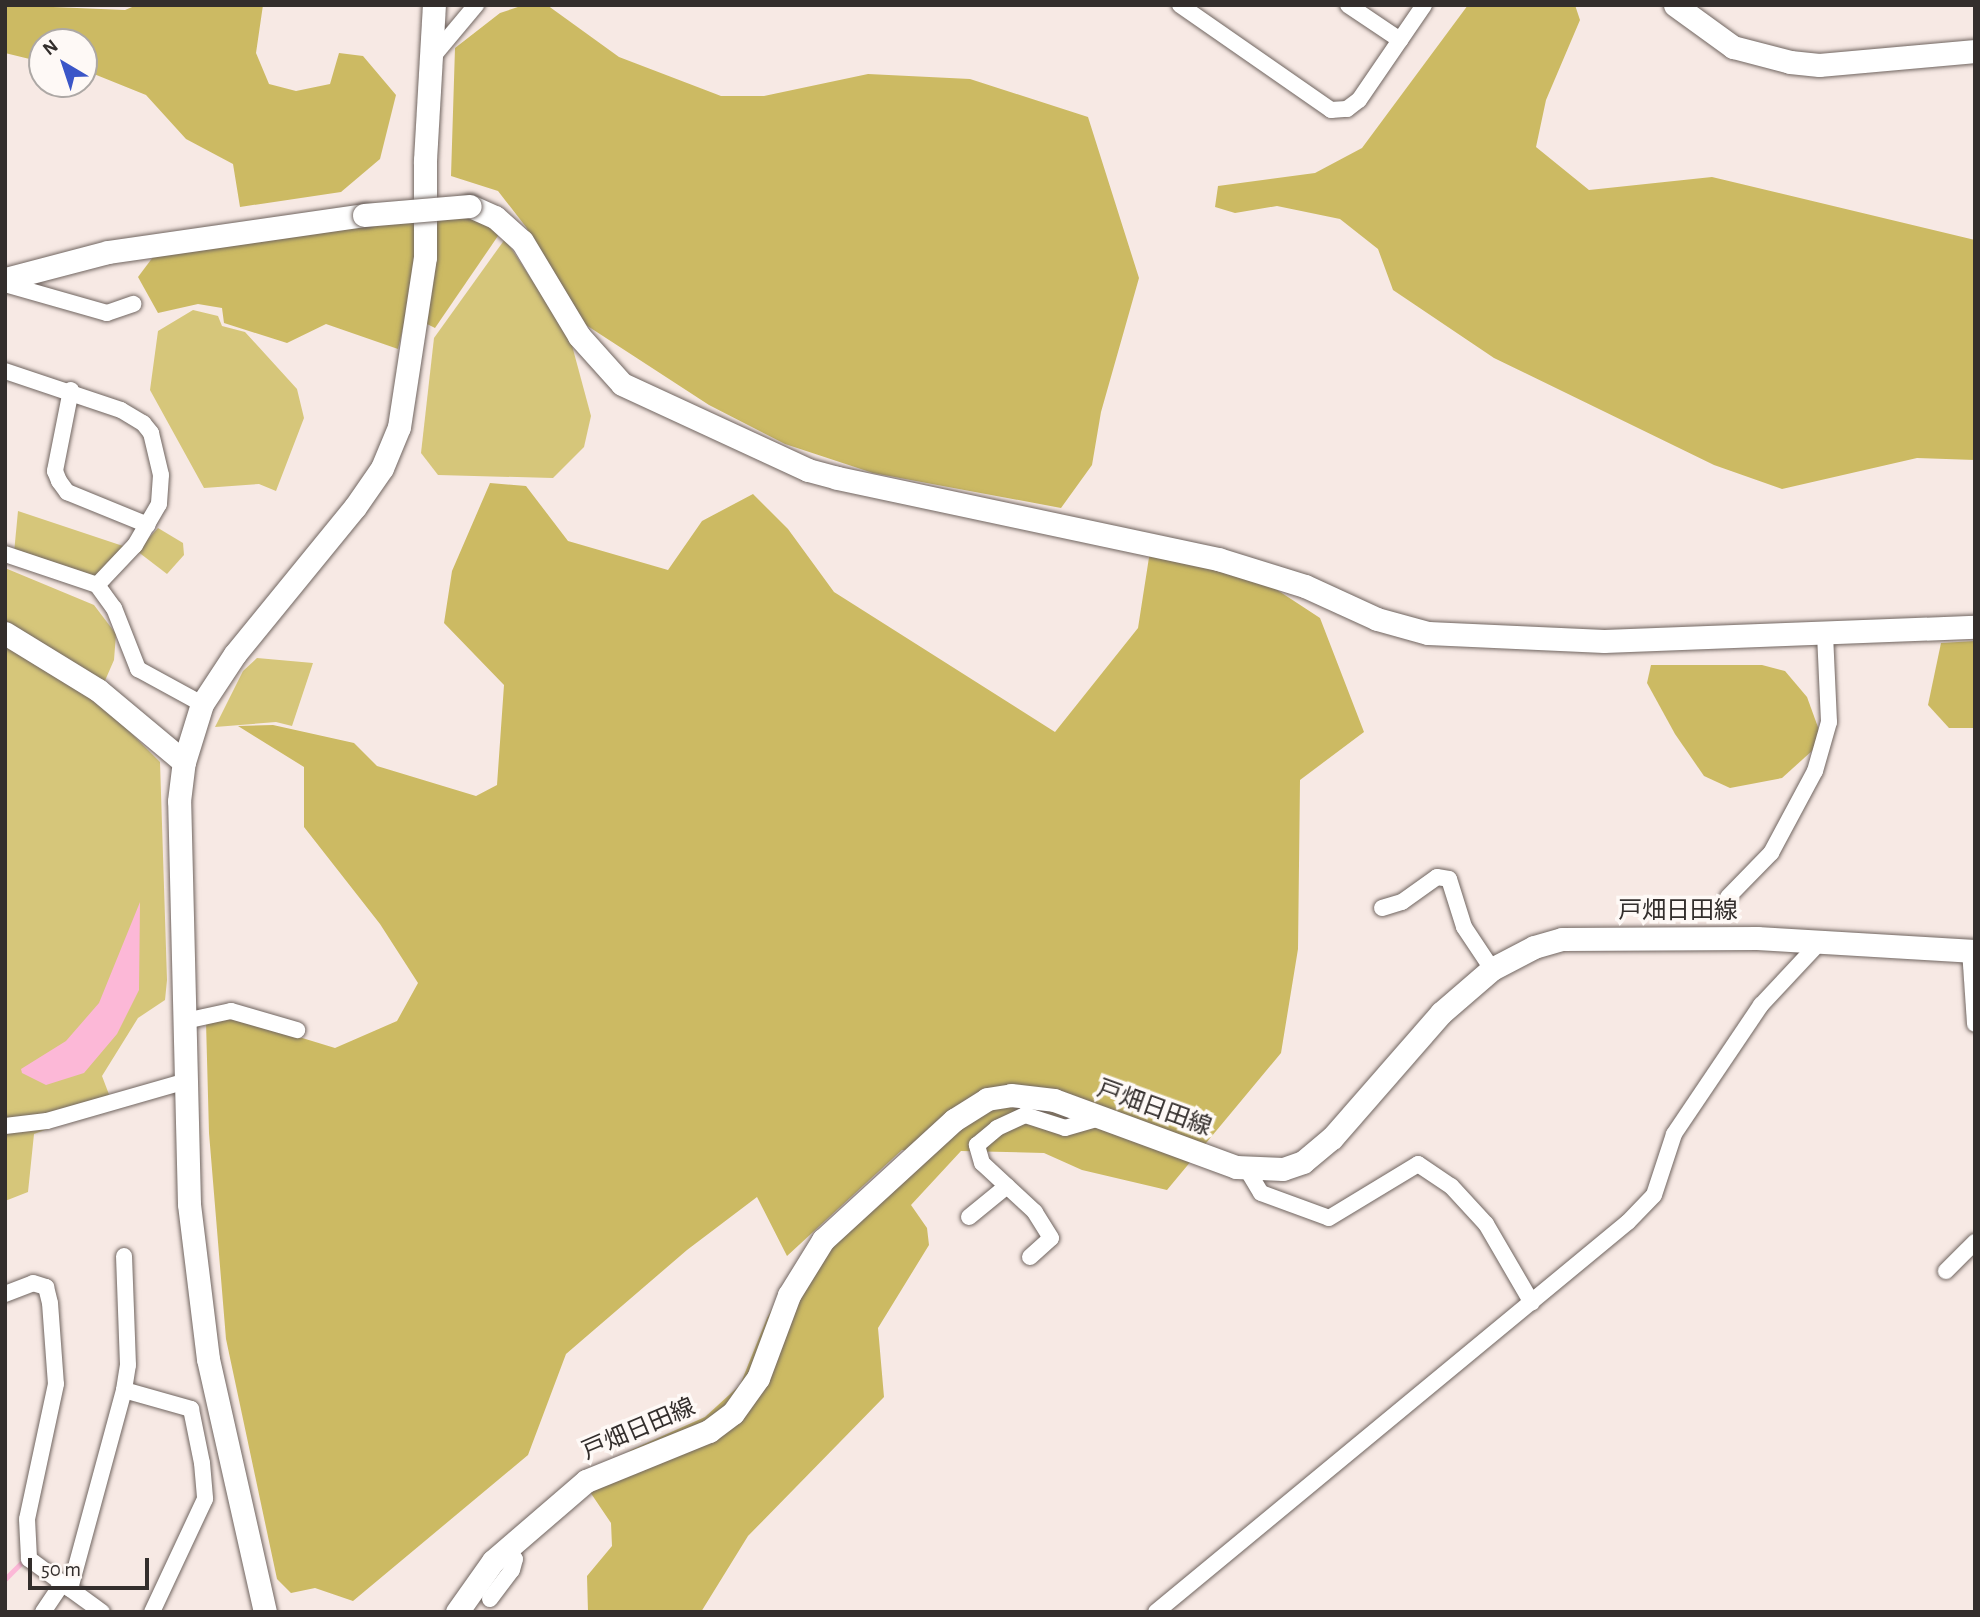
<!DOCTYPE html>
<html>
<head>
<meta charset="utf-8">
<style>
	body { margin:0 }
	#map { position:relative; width:1980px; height:1617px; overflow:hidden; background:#f7e9e4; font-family:"Alegreya Sans","Noto Sans JP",sans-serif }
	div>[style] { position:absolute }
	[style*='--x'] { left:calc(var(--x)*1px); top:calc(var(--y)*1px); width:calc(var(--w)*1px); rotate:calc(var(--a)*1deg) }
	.green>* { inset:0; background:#d6c67a }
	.forest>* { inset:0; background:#ccba63 }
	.water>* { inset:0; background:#fcb8d7 }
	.stream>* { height:5px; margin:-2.5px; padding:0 2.5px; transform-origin:2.5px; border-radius:2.5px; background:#fcb8d7 }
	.roads { filter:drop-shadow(0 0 2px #706560) drop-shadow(0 0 2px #706560) }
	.street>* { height:16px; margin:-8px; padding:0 8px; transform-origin:8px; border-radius:8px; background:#fff }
	.secondary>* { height:23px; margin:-11.5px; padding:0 11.5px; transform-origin:11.5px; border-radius:11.5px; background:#fff }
	.bridges { filter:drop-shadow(0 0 2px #706560) drop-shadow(0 0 2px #706560) }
	.secondary-bridge>* { height:23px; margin:-11.5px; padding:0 11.5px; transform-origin:11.5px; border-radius:11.5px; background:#fff }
	span { translate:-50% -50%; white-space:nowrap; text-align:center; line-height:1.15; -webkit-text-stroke:7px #fef9f6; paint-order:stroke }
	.street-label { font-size:24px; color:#332e2c }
	.frame { position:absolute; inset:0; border:7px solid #332e2c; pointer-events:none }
	.north { position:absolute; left:28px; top:28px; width:70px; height:70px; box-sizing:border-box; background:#fef9f6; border:2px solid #ada8a5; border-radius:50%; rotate:321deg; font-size:19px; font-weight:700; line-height:28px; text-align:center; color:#332e2c }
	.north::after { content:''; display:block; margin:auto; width:24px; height:32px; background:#3b56c8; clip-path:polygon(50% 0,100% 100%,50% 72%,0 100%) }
	.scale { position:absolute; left:28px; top:1558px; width:121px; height:32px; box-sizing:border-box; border:4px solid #332e2c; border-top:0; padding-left:9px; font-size:21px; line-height:24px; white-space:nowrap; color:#332e2c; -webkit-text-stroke:5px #fef9f6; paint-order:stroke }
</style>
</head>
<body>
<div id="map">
	<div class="green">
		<i style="clip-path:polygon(505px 239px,570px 338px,591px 416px,584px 447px,553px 478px,438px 475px,421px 453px,434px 338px)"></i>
		<i style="clip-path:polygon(193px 310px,218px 316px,222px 326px,245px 332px,297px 389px,304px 418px,276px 491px,259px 484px,204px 488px,150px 390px,158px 331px)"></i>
		<i style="clip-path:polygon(18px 511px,123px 546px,93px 580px,14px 553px)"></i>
		<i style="clip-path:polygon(158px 528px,183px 543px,184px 555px,167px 574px,137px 551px)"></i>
		<i style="clip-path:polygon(5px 568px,94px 605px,116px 634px,114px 660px,97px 699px,160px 762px,167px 980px,165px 1000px,138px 1018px,102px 1076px,113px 1105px,34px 1134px,28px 1192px,5px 1201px)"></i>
		<i style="clip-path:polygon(257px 658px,313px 663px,292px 726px,276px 722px,215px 727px,243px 671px)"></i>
	</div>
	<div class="forest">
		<i style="clip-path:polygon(5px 5px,125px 10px,137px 5px,263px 5px,256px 53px,269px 84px,296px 91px,330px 84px,339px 53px,363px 56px,396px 95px,380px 159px,341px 192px,240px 207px,233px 164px,186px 139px,146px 95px,84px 70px,84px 42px,42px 42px,42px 62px,5px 53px)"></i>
		<i style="clip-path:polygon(524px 5px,547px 5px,619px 57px,721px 96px,764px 96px,868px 74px,970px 79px,1088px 117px,1139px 278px,1101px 412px,1092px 465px,1061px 508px,873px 473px,785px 444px,709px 405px,586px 325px,526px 227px,498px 191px,451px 176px,455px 48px,500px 13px)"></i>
		<i style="clip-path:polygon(1468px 5px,1575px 5px,1580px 20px,1546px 100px,1536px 147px,1589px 190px,1712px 177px,1975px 240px,1975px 460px,1917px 458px,1782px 489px,1714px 465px,1494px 358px,1393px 290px,1378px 249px,1340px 219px,1277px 206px,1235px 213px,1215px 207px,1218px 186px,1315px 173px,1362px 148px)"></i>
		<i style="clip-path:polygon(470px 215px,500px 233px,435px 328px,423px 322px,436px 217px)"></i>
		<i style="clip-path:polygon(418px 217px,418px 262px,398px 349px,326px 324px,287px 343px,224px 323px,222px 308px,198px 304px,158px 313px,138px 277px,159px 249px)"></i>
		<i style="clip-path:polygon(490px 483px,526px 486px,568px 541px,668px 570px,702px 521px,753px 494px,788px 529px,834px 592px,1055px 732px,1138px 628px,1150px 551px,1268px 584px,1320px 618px,1364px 732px,1300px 780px,1298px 949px,1281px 1053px,1167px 1190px,1082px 1170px,1044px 1153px,961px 1151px,911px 1205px,927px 1228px,929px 1245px,878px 1328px,884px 1397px,748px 1536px,701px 1612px,588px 1612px,587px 1576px,612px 1546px,611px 1523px,588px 1489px,631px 1450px,705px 1417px,740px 1385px,767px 1318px,807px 1249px,913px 1150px,902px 1150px,787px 1256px,757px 1197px,687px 1250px,566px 1354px,528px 1455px,353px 1601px,315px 1588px,291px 1593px,277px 1579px,226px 1339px,209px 1133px,206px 1022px,234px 1017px,335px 1048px,397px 1021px,418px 983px,380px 924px,304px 827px,304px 767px,238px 726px,273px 725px,354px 743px,377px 766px,476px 796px,497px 785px,504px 685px,444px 623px,452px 571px)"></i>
		<i style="clip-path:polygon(1975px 641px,1975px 728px,1949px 728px,1928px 705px,1941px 643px)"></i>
		<i style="clip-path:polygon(1651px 665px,1762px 665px,1785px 671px,1807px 697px,1823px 741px,1782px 778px,1730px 788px,1704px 776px,1675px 734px,1647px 683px)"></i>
	</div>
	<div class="water">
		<i style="clip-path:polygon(140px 902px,139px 990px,117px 1034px,84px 1073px,46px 1085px,22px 1073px,21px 1069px,66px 1041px,99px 1003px)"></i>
	</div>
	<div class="stream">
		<i style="--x:5;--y:1579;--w:24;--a:-45"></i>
	</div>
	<div class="roads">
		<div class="street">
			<i style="--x:1180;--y:5;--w:184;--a:34.8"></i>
			<i style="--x:1331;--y:110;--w:16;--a:-4"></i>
			<i style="--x:1347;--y:109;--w:15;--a:-37"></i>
			<i style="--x:1359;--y:100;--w:115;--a:-55.6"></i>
			<i style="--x:1348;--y:5;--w:63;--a:33.9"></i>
			<i style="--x:430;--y:60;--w:72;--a:-50.1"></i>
			<i style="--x:5;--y:284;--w:106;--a:15.9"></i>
			<i style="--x:107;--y:313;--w:28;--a:-19"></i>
			<i style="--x:5;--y:371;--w:122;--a:18.6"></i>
			<i style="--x:121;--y:410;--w:26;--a:31"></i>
			<i style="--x:143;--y:423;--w:13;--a:51"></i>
			<i style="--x:151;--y:433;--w:43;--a:76.6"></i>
			<i style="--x:161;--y:475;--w:29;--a:94"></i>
			<i style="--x:159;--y:504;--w:48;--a:120.3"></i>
			<i style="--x:135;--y:545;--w:55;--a:133.5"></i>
			<i style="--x:71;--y:390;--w:83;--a:101.2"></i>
			<i style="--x:55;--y:471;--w:11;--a:68"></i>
			<i style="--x:59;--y:481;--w:14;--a:54"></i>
			<i style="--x:67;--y:492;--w:87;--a:22.2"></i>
			<i style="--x:5;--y:554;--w:97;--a:18.6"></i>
			<i style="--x:97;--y:585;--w:29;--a:54"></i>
			<i style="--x:114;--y:608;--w:66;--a:68.5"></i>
			<i style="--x:138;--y:669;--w:73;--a:28.7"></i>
			<i style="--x:1728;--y:897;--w:62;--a:-45.7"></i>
			<i style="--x:1771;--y:853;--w:93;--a:-61.8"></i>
			<i style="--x:1815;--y:771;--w:51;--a:-74.1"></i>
			<i style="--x:1829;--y:722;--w:88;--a:-92.6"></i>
			<i style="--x:1382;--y:908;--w:21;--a:-17"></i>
			<i style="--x:1402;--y:902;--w:43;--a:-35.5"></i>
			<i style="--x:1437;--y:877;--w:12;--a:9"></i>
			<i style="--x:1449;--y:879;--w:50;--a:72.6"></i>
			<i style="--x:1464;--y:927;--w:50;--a:56.3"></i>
			<i style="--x:1970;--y:950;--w:74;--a:86.1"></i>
			<i style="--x:185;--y:1021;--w:47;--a:-12.3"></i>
			<i style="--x:231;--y:1011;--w:69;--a:16.1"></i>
			<i style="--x:5;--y:1126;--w:42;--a:-6.8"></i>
			<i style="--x:47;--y:1121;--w:141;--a:-16"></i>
			<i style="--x:1246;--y:1168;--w:29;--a:59"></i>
			<i style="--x:1261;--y:1193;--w:72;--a:20.2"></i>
			<i style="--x:1329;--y:1218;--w:104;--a:-31.2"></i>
			<i style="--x:1418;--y:1164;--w:40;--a:34"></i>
			<i style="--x:1451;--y:1186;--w:52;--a:47.4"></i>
			<i style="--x:1486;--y:1224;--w:91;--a:59.8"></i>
			<i style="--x:969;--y:1217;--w:49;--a:-39.2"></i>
			<i style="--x:1030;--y:1257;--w:28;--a:-42"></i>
			<i style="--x:1051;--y:1238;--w:31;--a:-122"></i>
			<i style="--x:1035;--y:1212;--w:72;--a:-137.2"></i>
			<i style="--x:982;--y:1163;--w:19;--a:-106"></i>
			<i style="--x:977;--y:1145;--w:26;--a:-40"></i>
			<i style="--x:997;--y:1128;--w:31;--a:-25"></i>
			<i style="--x:1025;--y:1115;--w:42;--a:18"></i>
			<i style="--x:1065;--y:1128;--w:36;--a:-16"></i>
			<i style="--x:1946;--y:1271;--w:41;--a:-45"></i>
			<i style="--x:5;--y:1294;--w:30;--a:-21"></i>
			<i style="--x:33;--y:1283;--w:14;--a:17"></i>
			<i style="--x:46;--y:1287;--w:16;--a:76"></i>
			<i style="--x:50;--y:1303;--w:81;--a:85.8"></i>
			<i style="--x:56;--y:1384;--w:138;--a:102.1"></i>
			<i style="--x:27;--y:1519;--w:40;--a:87.1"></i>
			<i style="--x:29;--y:1559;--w:90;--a:36"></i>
			<i style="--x:124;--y:1390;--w:70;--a:15.8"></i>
			<i style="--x:191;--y:1409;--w:55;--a:78.5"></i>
			<i style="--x:202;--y:1463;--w:36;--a:85"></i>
			<i style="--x:205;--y:1499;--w:125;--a:115.1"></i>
			<i style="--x:70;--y:1589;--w:206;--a:-74.8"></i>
			<i style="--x:124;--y:1390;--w:25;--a:-81"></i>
			<i style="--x:128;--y:1365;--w:109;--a:-92.1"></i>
			<i style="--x:490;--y:1599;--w:36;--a:-53"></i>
			<i style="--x:512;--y:1570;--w:11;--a:-75"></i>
			<i style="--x:515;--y:1559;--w:14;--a:-129"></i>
			<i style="--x:43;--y:1612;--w:34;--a:-56"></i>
			<i style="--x:1156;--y:1612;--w:612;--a:-39.57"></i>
			<i style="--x:1628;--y:1222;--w:37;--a:-46"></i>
			<i style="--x:1654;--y:1195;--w:64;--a:-71.8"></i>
			<i style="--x:1674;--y:1134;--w:156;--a:-56"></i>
			<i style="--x:1761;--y:1005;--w:86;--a:-46.9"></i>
		</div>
		<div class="secondary">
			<i style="--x:1675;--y:5;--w:72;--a:35.9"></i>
			<i style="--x:1733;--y:47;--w:59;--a:14.7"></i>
			<i style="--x:1790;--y:62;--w:29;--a:6"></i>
			<i style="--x:1819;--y:65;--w:157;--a:-5.1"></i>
			<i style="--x:470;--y:206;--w:27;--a:24"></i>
			<i style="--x:495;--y:217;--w:36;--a:42"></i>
			<i style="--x:522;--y:241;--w:111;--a:59"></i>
			<i style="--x:579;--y:336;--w:64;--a:48.1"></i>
			<i style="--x:622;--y:384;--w:205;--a:24.8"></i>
			<i style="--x:808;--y:470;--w:30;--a:15"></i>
			<i style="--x:837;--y:478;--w:390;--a:12"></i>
			<i style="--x:1218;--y:559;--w:91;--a:17.2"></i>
			<i style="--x:1305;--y:586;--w:79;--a:24.6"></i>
			<i style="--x:1377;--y:619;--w:53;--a:15.4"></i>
			<i style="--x:1428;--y:633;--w:176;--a:2.6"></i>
			<i style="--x:1604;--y:641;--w:371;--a:-2.2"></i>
			<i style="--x:5;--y:279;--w:106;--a:-14.7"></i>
			<i style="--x:108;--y:252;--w:259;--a:-8.2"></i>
			<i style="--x:5;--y:633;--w:109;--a:31.5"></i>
			<i style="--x:98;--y:690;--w:112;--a:39.9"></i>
			<i style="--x:265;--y:1612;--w:259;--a:-102.7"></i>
			<i style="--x:208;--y:1359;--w:156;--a:-97"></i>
			<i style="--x:189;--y:1204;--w:403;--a:-91.4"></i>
			<i style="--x:179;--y:801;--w:39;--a:-83"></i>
			<i style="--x:184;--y:762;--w:61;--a:-72.8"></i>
			<i style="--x:202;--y:704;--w:60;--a:-56.6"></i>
			<i style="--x:235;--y:654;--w:190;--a:-50.8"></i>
			<i style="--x:355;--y:507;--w:47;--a:-55.3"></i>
			<i style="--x:382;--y:468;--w:44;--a:-67.5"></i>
			<i style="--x:399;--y:427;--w:172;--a:-81.3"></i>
			<i style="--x:425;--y:257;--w:97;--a:-90"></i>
			<i style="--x:425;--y:160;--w:155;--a:-86.7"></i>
			<i style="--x:457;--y:1612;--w:62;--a:-54.8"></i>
			<i style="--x:493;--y:1561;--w:123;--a:-40.7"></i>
			<i style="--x:586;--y:1481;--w:133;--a:-22.1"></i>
			<i style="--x:709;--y:1431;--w:30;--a:-37"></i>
			<i style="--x:733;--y:1413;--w:43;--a:-54.5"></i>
			<i style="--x:758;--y:1378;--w:89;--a:-69.5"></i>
			<i style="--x:789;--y:1295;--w:65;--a:-58.3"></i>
			<i style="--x:823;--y:1240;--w:178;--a:-42.5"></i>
			<i style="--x:954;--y:1120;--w:39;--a:-32"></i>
			<i style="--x:987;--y:1099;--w:24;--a:-9"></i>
			<i style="--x:1011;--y:1095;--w:43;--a:6.6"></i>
			<i style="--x:1054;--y:1100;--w:194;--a:20.2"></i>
			<i style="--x:1236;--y:1167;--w:47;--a:2.4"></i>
			<i style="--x:1283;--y:1169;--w:21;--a:-19"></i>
			<i style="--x:1303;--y:1162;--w:38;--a:-40"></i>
			<i style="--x:1332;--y:1138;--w:166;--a:-48.9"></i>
			<i style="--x:1441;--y:1013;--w:67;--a:-40.8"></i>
			<i style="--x:1492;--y:969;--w:47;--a:-27.6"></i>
			<i style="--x:1534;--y:947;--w:29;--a:-16"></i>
			<i style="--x:1562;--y:939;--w:195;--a:-0.3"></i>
			<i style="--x:1757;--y:938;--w:218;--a:3.4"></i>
		</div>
	</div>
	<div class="bridges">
		<div class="secondary-bridge">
			<i style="--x:364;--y:215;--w:106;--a:-4.9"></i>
		</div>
	</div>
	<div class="street-label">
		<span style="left:1678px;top:912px">戸畑日田線</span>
		<span style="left:1154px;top:1109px;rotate:20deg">戸畑日田線</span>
		<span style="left:639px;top:1430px;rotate:-23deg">戸畑日田線</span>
	</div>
	<div class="frame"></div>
	<div class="north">N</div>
	<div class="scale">50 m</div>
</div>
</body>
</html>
